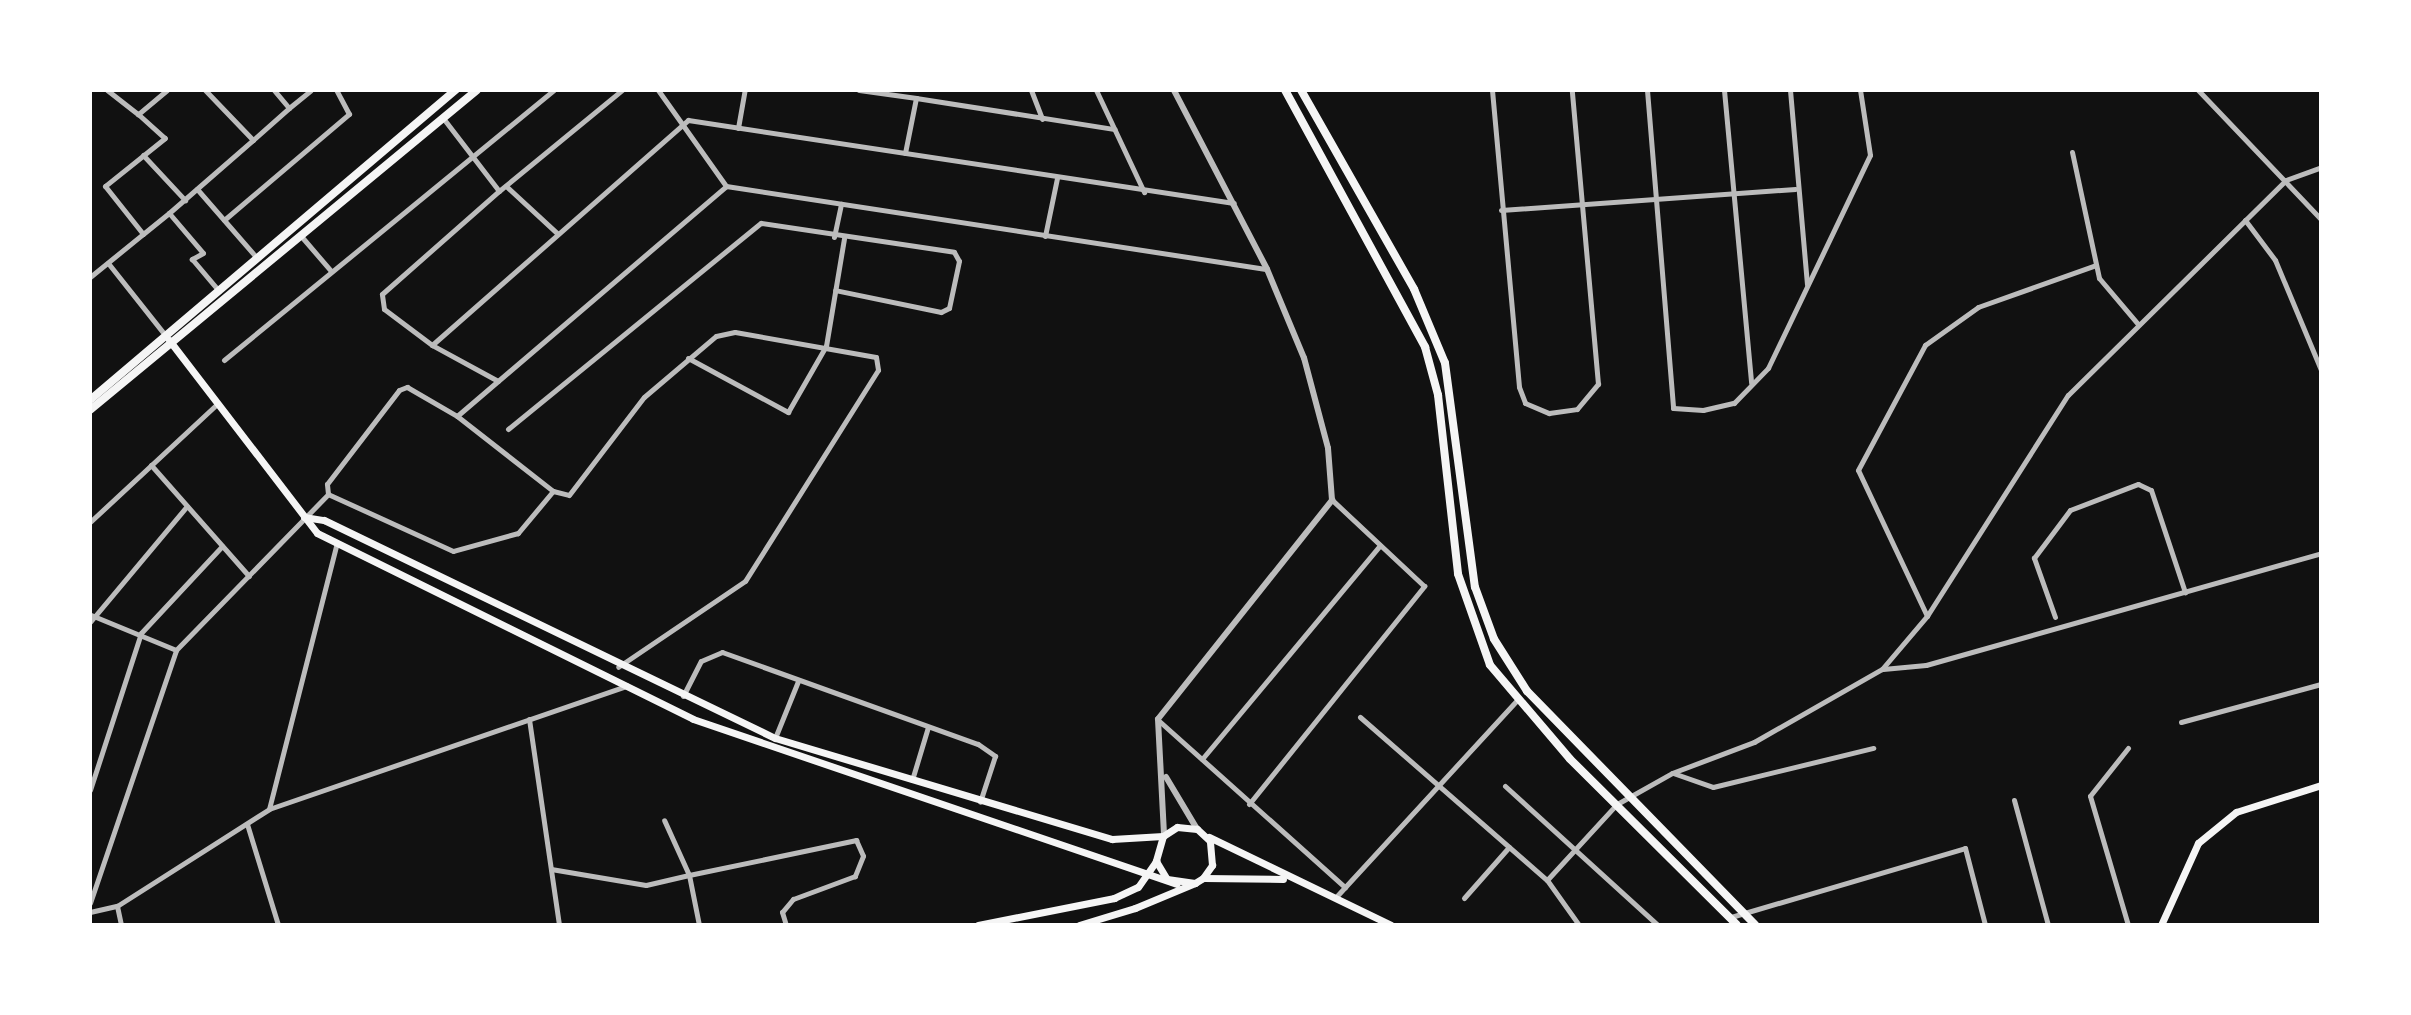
<!DOCTYPE html>
<html>
<head>
<meta charset="utf-8">
<style>
	body { margin:0 }
	#map { position:relative; width:2411px; height:1015px; overflow:hidden; background:#111; font-family:"PT Sans Narrow",sans-serif }
	div>[style] { position:absolute }
	[style*='--x'] { left:calc(var(--x)*1px); top:calc(var(--y)*1px); width:calc(var(--w)*1px); rotate:calc(var(--a)*1deg) }
	.minor>* { height:5px; margin:-2.5px; padding:0 2.5px; transform-origin:2.5px; border-radius:2.5px; background:#bcbcbc }
	.tertiary>* { height:6px; margin:-3px; padding:0 3px; transform-origin:3px; border-radius:3px; background:#bcbcbc }
	.secondary>* { height:7px; margin:-3.5px; padding:0 3.5px; transform-origin:3.5px; border-radius:3.5px; background:#f5f5f5 }
	.primary>* { height:8px; margin:-4px; padding:0 4px; transform-origin:4px; border-radius:4px; background:#f5f5f5 }
	span { translate:-50% -50%; white-space:nowrap; text-align:center; line-height:1.15; -webkit-text-stroke:6px #fff; paint-order:stroke }
	.frame { position:absolute; inset:0; border:92px solid #fff; pointer-events:none }
</style>
</head>
<body>
<div id="map">
	<div class="minor">
		<i style="--x:107;--y:90;--w:39;--a:38"></i>
		<i style="--x:167;--y:90;--w:38;--a:140"></i>
		<i style="--x:138;--y:114;--w:36;--a:42"></i>
		<i style="--x:165;--y:138;--w:77;--a:141.3"></i>
		<i style="--x:105;--y:186;--w:61;--a:51.6"></i>
		<i style="--x:143;--y:234;--w:33;--a:-39"></i>
		<i style="--x:169;--y:213;--w:52;--a:49.6"></i>
		<i style="--x:203;--y:253;--w:13;--a:151"></i>
		<i style="--x:192;--y:259;--w:42;--a:49.8"></i>
		<i style="--x:658;--y:90;--w:118;--a:54.7"></i>
		<i style="--x:726;--y:186;--w:546;--a:8.74"></i>
		<i style="--x:859;--y:90;--w:58;--a:8"></i>
		<i style="--x:1031;--y:90;--w:31;--a:69"></i>
		<i style="--x:1096;--y:90;--w:113;--a:64.8"></i>
		<i style="--x:1492;--y:90;--w:298;--a:84.8"></i>
		<i style="--x:1519;--y:387;--w:17;--a:69"></i>
		<i style="--x:1525;--y:403;--w:26;--a:23"></i>
		<i style="--x:1549;--y:413;--w:28;--a:-8"></i>
		<i style="--x:1577;--y:409;--w:33;--a:-50"></i>
		<i style="--x:1598;--y:384;--w:295;--a:-95.1"></i>
		<i style="--x:1647;--y:90;--w:319;--a:85.3"></i>
		<i style="--x:1673;--y:408;--w:30;--a:4"></i>
		<i style="--x:1703;--y:410;--w:32;--a:-13"></i>
		<i style="--x:1734;--y:403;--w:49;--a:-45.8"></i>
		<i style="--x:1768;--y:368;--w:236;--a:-64.4"></i>
		<i style="--x:1870;--y:155;--w:66;--a:-98.7"></i>
		<i style="--x:1724;--y:90;--w:294;--a:84.7"></i>
		<i style="--x:1790;--y:90;--w:195;--a:85"></i>
		<i style="--x:2198;--y:90;--w:178;--a:46.4"></i>
		<i style="--x:289;--y:108;--w:28;--a:-39"></i>
		<i style="--x:443;--y:118;--w:92;--a:52.5"></i>
		<i style="--x:499;--y:191;--w:159;--a:-39.4"></i>
		<i style="--x:738;--y:128;--w:39;--a:-80"></i>
		<i style="--x:253;--y:140;--w:48;--a:-41.6"></i>
		<i style="--x:289;--y:108;--w:23;--a:-130"></i>
		<i style="--x:2072;--y:152;--w:129;--a:77.9"></i>
		<i style="--x:2099;--y:278;--w:60;--a:49.7"></i>
		<i style="--x:905;--y:153;--w:56;--a:-78.7"></i>
		<i style="--x:916;--y:98;--w:201;--a:8.9"></i>
		<i style="--x:143;--y:155;--w:62;--a:47"></i>
		<i style="--x:506;--y:186;--w:69;--a:42.7"></i>
		<i style="--x:197;--y:189;--w:91;--a:49"></i>
		<i style="--x:1501;--y:210;--w:295;--a:-4.1"></i>
		<i style="--x:169;--y:213;--w:111;--a:-41"></i>
		<i style="--x:253;--y:140;--w:69;--a:-133.8"></i>
		<i style="--x:224;--y:220;--w:164;--a:-40.3"></i>
		<i style="--x:349;--y:114;--w:27;--a:-118"></i>
		<i style="--x:2245;--y:220;--w:50;--a:53.1"></i>
		<i style="--x:2275;--y:260;--w:119;--a:67.3"></i>
		<i style="--x:301;--y:236;--w:46;--a:49.4"></i>
		<i style="--x:1045;--y:236;--w:59;--a:-78.3"></i>
		<i style="--x:834;--y:237;--w:34;--a:-78"></i>
		<i style="--x:108;--y:263;--w:92;--a:51.6"></i>
		<i style="--x:90;--y:277;--w:68;--a:-39.1"></i>
		<i style="--x:432;--y:345;--w:60;--a:-143.1"></i>
		<i style="--x:384;--y:309;--w:15;--a:-98"></i>
		<i style="--x:382;--y:294;--w:156;--a:-41.4"></i>
		<i style="--x:688;--y:358;--w:114;--a:28.4"></i>
		<i style="--x:788;--y:412;--w:76;--a:-60.1"></i>
		<i style="--x:826;--y:346;--w:109;--a:-80.5"></i>
		<i style="--x:224;--y:360;--w:426;--a:-39.3"></i>
		<i style="--x:498;--y:381;--w:75;--a:-151.4"></i>
		<i style="--x:432;--y:345;--w:341;--a:-41.3"></i>
		<i style="--x:688;--y:120;--w:552;--a:8.64"></i>
		<i style="--x:457;--y:416;--w:354;--a:-40.5"></i>
		<i style="--x:508;--y:429;--w:326;--a:-39.2"></i>
		<i style="--x:761;--y:223;--w:195;--a:8.5"></i>
		<i style="--x:954;--y:252;--w:10;--a:61"></i>
		<i style="--x:959;--y:261;--w:48;--a:102"></i>
		<i style="--x:949;--y:308;--w:9;--a:153"></i>
		<i style="--x:941;--y:312;--w:108;--a:-168.3"></i>
		<i style="--x:151;--y:465;--w:148;--a:48.6"></i>
		<i style="--x:553;--y:491;--w:16;--a:14"></i>
		<i style="--x:569;--y:495;--w:123;--a:-52.6"></i>
		<i style="--x:644;--y:397;--w:94;--a:-40.3"></i>
		<i style="--x:716;--y:336;--w:19;--a:-12"></i>
		<i style="--x:735;--y:332;--w:143;--a:10.1"></i>
		<i style="--x:876;--y:357;--w:13;--a:81"></i>
		<i style="--x:878;--y:370;--w:249;--a:122.2"></i>
		<i style="--x:745;--y:581;--w:153;--a:145.9"></i>
		<i style="--x:90;--y:522;--w:173;--a:-42.9"></i>
		<i style="--x:91;--y:615;--w:92;--a:22.4"></i>
		<i style="--x:1927;--y:616;--w:161;--a:-115.3"></i>
		<i style="--x:1858;--y:470;--w:142;--a:-61.8"></i>
		<i style="--x:1925;--y:345;--w:65;--a:-35.6"></i>
		<i style="--x:1978;--y:307;--w:125;--a:-19.6"></i>
		<i style="--x:2055;--y:617;--w:63;--a:-109.6"></i>
		<i style="--x:2034;--y:558;--w:60;--a:-53.1"></i>
		<i style="--x:2070;--y:510;--w:73;--a:-20.9"></i>
		<i style="--x:2138;--y:484;--w:14;--a:25"></i>
		<i style="--x:2151;--y:490;--w:108;--a:71.6"></i>
		<i style="--x:90;--y:622;--w:151;--a:-50.1"></i>
		<i style="--x:1883;--y:669;--w:43;--a:-5.3"></i>
		<i style="--x:1926;--y:665;--w:411;--a:-15.8"></i>
		<i style="--x:683;--y:696;--w:39;--a:-63"></i>
		<i style="--x:701;--y:661;--w:23;--a:-23"></i>
		<i style="--x:722;--y:652;--w:272;--a:19.8"></i>
		<i style="--x:978;--y:744;--w:21;--a:35"></i>
		<i style="--x:995;--y:756;--w:48;--a:108.1"></i>
		<i style="--x:1360;--y:717;--w:248;--a:41.1"></i>
		<i style="--x:1547;--y:880;--w:103;--a:-47.4"></i>
		<i style="--x:1617;--y:804;--w:63;--a:-29.4"></i>
		<i style="--x:1672;--y:773;--w:88;--a:-20.7"></i>
		<i style="--x:1754;--y:742;--w:147;--a:-29.7"></i>
		<i style="--x:1882;--y:669;--w:70;--a:-49.7"></i>
		<i style="--x:1927;--y:616;--w:262;--a:-57.5"></i>
		<i style="--x:2068;--y:395;--w:306;--a:-44.6"></i>
		<i style="--x:2286;--y:180;--w:37;--a:-20"></i>
		<i style="--x:529;--y:719;--w:208;--a:81.7"></i>
		<i style="--x:1158;--y:720;--w:251;--a:41.8"></i>
		<i style="--x:2181;--y:722;--w:145;--a:-15.2"></i>
		<i style="--x:775;--y:738;--w:61;--a:-68"></i>
		<i style="--x:2128;--y:748;--w:61;--a:128.4"></i>
		<i style="--x:2090;--y:796;--w:134;--a:73.6"></i>
		<i style="--x:1202;--y:759;--w:278;--a:-50.2"></i>
		<i style="--x:1673;--y:773;--w:42;--a:19.3"></i>
		<i style="--x:1713;--y:787;--w:165;--a:-13.7"></i>
		<i style="--x:912;--y:780;--w:55;--a:-73.2"></i>
		<i style="--x:1505;--y:786;--w:207;--a:42.3"></i>
		<i style="--x:90;--y:790;--w:165;--a:-72"></i>
		<i style="--x:141;--y:633;--w:119;--a:-47"></i>
		<i style="--x:2014;--y:800;--w:130;--a:74.8"></i>
		<i style="--x:1249;--y:804;--w:280;--a:-51.2"></i>
		<i style="--x:1424;--y:586;--w:126;--a:-136.9"></i>
		<i style="--x:269;--y:809;--w:275;--a:-75.7"></i>
		<i style="--x:247;--y:824;--w:106;--a:72.9"></i>
		<i style="--x:551;--y:869;--w:96;--a:9.6"></i>
		<i style="--x:646;--y:885;--w:44;--a:-13.1"></i>
		<i style="--x:689;--y:875;--w:60;--a:-114.4"></i>
		<i style="--x:1547;--y:880;--w:55;--a:54.6"></i>
		<i style="--x:1335;--y:898;--w:268;--a:-47.4"></i>
		<i style="--x:1464;--y:898;--w:68;--a:-48.6"></i>
		<i style="--x:90;--y:903;--w:267;--a:-71.2"></i>
		<i style="--x:176;--y:650;--w:218;--a:-45.7"></i>
		<i style="--x:328;--y:494;--w:10;--a:-96"></i>
		<i style="--x:327;--y:484;--w:118;--a:-52.5"></i>
		<i style="--x:399;--y:390;--w:9;--a:-21"></i>
		<i style="--x:407;--y:387;--w:58;--a:30.1"></i>
		<i style="--x:457;--y:416;--w:122;--a:38"></i>
		<i style="--x:553;--y:491;--w:55;--a:129.8"></i>
		<i style="--x:518;--y:533;--w:67;--a:164.5"></i>
		<i style="--x:453;--y:551;--w:137;--a:-155.5"></i>
		<i style="--x:117;--y:906;--w:19;--a:78"></i>
		<i style="--x:90;--y:912;--w:28;--a:-13"></i>
		<i style="--x:117;--y:906;--w:180;--a:-32.5"></i>
		<i style="--x:269;--y:809;--w:379;--a:-19"></i>
		<i style="--x:1731;--y:917;--w:244;--a:-16.4"></i>
		<i style="--x:1965;--y:848;--w:80;--a:75.4"></i>
		<i style="--x:699;--y:925;--w:51;--a:-101.3"></i>
		<i style="--x:689;--y:875;--w:171;--a:-11.8"></i>
		<i style="--x:856;--y:840;--w:17;--a:66"></i>
		<i style="--x:863;--y:856;--w:22;--a:112"></i>
		<i style="--x:855;--y:876;--w:66;--a:159.6"></i>
		<i style="--x:793;--y:899;--w:17;--a:130"></i>
		<i style="--x:782;--y:912;--w:14;--a:73"></i>
	</div>
	<div class="tertiary">
		<i style="--x:1166;--y:777;--w:61;--a:59.2"></i>
		<i style="--x:1164;--y:834;--w:115;--a:-93"></i>
		<i style="--x:1158;--y:719;--w:280;--a:-51.5"></i>
		<i style="--x:1332;--y:500;--w:52;--a:-94.4"></i>
		<i style="--x:1328;--y:448;--w:93;--a:-104.9"></i>
		<i style="--x:1304;--y:358;--w:96;--a:-112.6"></i>
		<i style="--x:1267;--y:269;--w:202;--a:-117.5"></i>
	</div>
	<div class="secondary">
		<i style="--x:169;--y:340;--w:243;--a:52.5"></i>
		<i style="--x:317;--y:533;--w:419;--a:26.3"></i>
		<i style="--x:693;--y:719;--w:511;--a:18.82"></i>
		<i style="--x:304;--y:517;--w:20;--a:9"></i>
		<i style="--x:324;--y:520;--w:501;--a:25.8"></i>
		<i style="--x:775;--y:738;--w:352;--a:16.7"></i>
		<i style="--x:1112;--y:839;--w:51;--a:-3.4"></i>
		<i style="--x:1209;--y:837;--w:202;--a:25.8"></i>
		<i style="--x:1204;--y:878;--w:79;--a:0.7"></i>
		<i style="--x:978;--y:925;--w:139;--a:-11.2"></i>
		<i style="--x:1114;--y:898;--w:26;--a:-25"></i>
		<i style="--x:1138;--y:887;--w:32;--a:-55"></i>
		<i style="--x:1079;--y:925;--w:59;--a:-16.9"></i>
		<i style="--x:1135;--y:908;--w:65;--a:-22.6"></i>
		<i style="--x:1195;--y:883;--w:9;--a:-32"></i>
		<i style="--x:1203;--y:878;--w:16;--a:-55"></i>
		<i style="--x:1212;--y:865;--w:24;--a:-95"></i>
		<i style="--x:1210;--y:841;--w:18;--a:-137"></i>
		<i style="--x:1197;--y:829;--w:20;--a:-174"></i>
		<i style="--x:1177;--y:827;--w:17;--a:147"></i>
		<i style="--x:1163;--y:836;--w:26;--a:106"></i>
		<i style="--x:1156;--y:861;--w:21;--a:59"></i>
		<i style="--x:1167;--y:879;--w:28;--a:8"></i>
		<i style="--x:2161;--y:925;--w:90;--a:-65.7"></i>
		<i style="--x:2198;--y:843;--w:49;--a:-39.2"></i>
		<i style="--x:2236;--y:812;--w:89;--a:-17.6"></i>
	</div>
	<div class="primary">
		<i style="--x:1285;--y:90;--w:293;--a:61.4"></i>
		<i style="--x:1425;--y:347;--w:50;--a:74.8"></i>
		<i style="--x:1438;--y:395;--w:180;--a:83.6"></i>
		<i style="--x:1458;--y:574;--w:96;--a:70.6"></i>
		<i style="--x:1490;--y:665;--w:123;--a:49.6"></i>
		<i style="--x:1570;--y:759;--w:235;--a:44.8"></i>
		<i style="--x:1301;--y:90;--w:229;--a:60.4"></i>
		<i style="--x:1414;--y:289;--w:80;--a:67.3"></i>
		<i style="--x:1445;--y:363;--w:226;--a:82.4"></i>
		<i style="--x:1475;--y:587;--w:55;--a:69.9"></i>
		<i style="--x:1494;--y:639;--w:62;--a:57.6"></i>
		<i style="--x:1527;--y:691;--w:327;--a:45.7"></i>
		<i style="--x:90;--y:400;--w:480;--a:-40.3"></i>
		<i style="--x:90;--y:410;--w:502;--a:-39.59"></i>
	</div>
	<div class="frame"></div>
</div>
</body>
</html>
